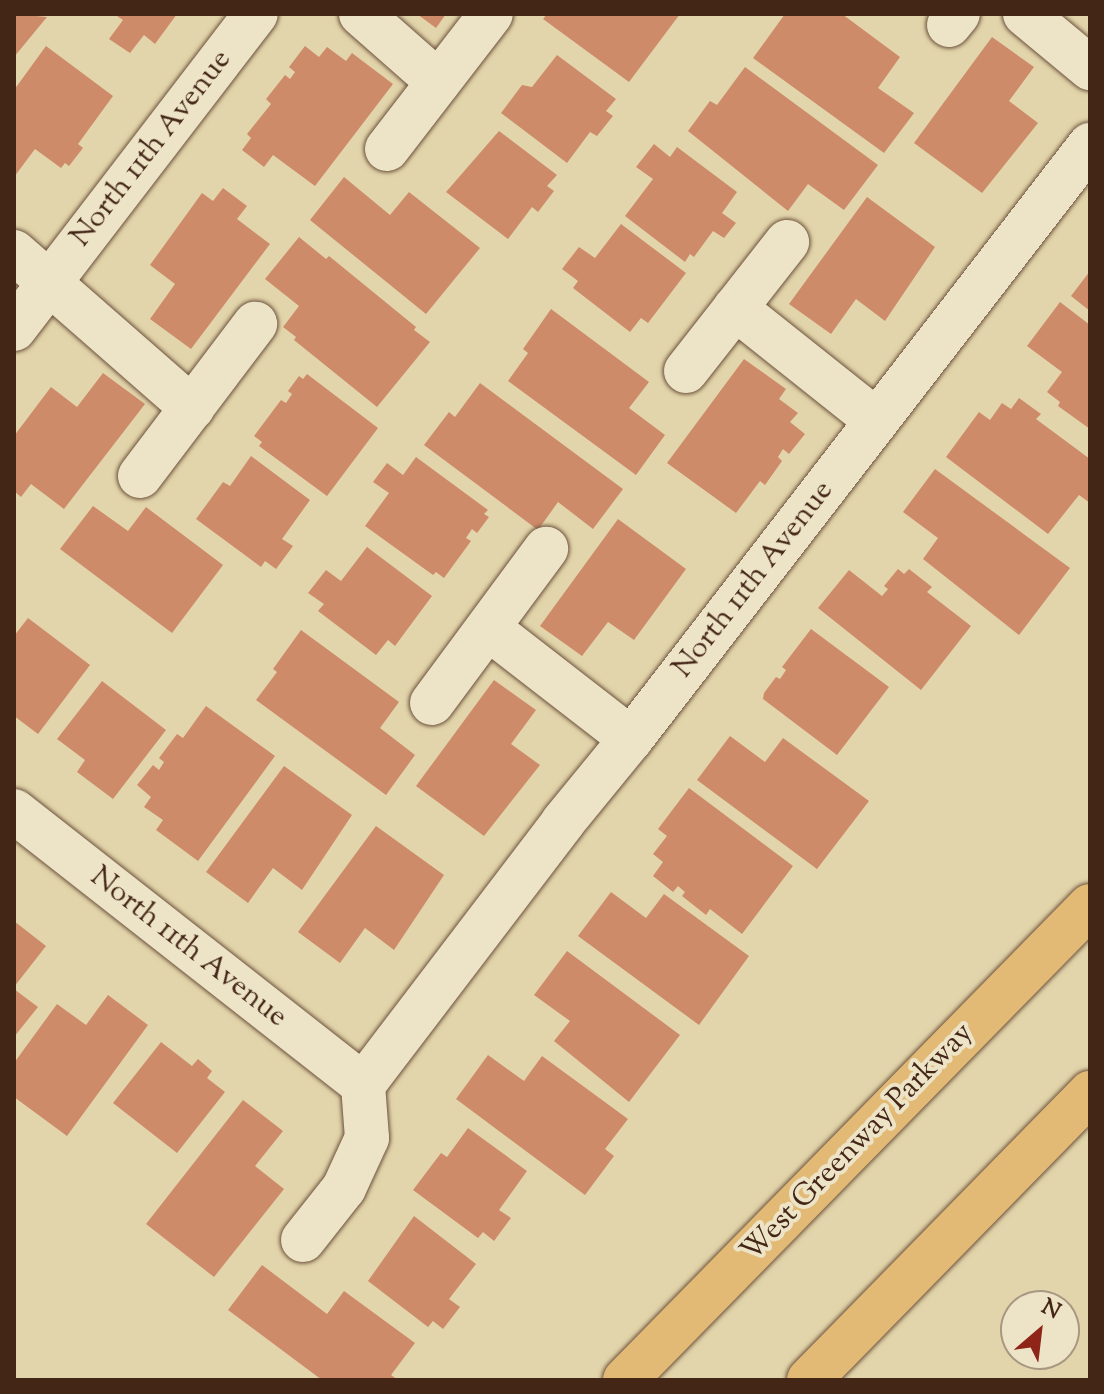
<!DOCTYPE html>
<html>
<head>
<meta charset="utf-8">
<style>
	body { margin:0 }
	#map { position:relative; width:1104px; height:1394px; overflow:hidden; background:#e3d5ab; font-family:"Sorts Mill Goudy",serif }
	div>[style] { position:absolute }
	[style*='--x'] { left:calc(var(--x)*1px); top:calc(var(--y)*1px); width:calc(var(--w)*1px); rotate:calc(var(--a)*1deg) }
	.building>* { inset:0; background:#cd8b6a }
	.roads { filter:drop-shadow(0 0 2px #6c523c) drop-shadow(0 0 2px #6c523c) }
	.minor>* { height:44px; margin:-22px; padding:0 22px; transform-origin:22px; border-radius:22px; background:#ede4c8 }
	.major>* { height:44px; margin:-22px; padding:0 22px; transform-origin:22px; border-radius:22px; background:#e2ba76 }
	span { translate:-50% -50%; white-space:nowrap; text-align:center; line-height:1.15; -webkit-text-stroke:8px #ede4c8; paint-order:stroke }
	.street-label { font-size:30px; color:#442617 }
	.frame { position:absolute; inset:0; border:16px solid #442617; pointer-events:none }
	.north { position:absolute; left:1000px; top:1290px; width:80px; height:80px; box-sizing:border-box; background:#ede4c8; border:2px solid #a99881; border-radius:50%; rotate:28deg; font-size:22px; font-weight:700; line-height:32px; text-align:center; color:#442617 }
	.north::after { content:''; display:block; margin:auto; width:28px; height:36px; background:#8f2418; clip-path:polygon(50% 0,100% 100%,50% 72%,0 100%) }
</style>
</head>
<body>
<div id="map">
	<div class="building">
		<i style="clip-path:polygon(14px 14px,47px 17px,14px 57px)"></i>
		<i style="clip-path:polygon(114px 14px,177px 14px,155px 44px,144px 35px,130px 53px,109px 39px,123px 20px)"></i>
		<i style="clip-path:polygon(417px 14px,446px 14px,436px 28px)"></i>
		<i style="clip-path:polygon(547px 14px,680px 14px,629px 82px,543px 19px)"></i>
		<i style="clip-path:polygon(785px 14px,842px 14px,900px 57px,878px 88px,914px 113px,884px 153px,753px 58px)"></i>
		<i style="clip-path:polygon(992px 37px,1034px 67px,1009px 101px,1038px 123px,982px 193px,914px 143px)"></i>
		<i style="clip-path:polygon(46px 46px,113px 96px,78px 144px,83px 148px,69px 166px,65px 163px,61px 168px,35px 149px,14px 177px,14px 90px)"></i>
		<i style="clip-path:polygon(305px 46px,319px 57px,327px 47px,346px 61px,352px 53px,393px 84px,315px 186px,273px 155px,264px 167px,242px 150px,251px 138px,247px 134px,271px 104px,266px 99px,285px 75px,290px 79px,295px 72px,289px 67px)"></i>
		<i style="clip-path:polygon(557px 55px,616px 99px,606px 111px,613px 116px,597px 136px,590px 132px,567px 163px,501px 113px,522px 85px,532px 87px)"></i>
		<i style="clip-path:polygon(745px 67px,878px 165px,844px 210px,808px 184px,788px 211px,688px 131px,710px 101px,717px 105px)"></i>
		<i style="clip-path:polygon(499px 131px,557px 175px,547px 186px,554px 191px,538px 212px,532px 207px,508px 239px,446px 192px)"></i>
		<i style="clip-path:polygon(654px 144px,670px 157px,677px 147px,737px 192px,722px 213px,736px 223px,724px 238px,713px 231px,694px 257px,690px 254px,685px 262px,625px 216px,653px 179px,636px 167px)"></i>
		<i style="clip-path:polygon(344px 177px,390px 215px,409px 192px,480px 248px,426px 314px,310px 220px)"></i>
		<i style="clip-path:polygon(223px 188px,247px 206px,237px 219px,270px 244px,191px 349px,150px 319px,175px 284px,150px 265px,202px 193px,213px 201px)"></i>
		<i style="clip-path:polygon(867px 197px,935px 247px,885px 321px,856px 299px,831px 334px,789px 304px)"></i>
		<i style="clip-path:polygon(621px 224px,686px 273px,648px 323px,641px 318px,630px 332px,573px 288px,578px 281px,562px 269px,579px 247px,595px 258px)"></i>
		<i style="clip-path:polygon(299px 237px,326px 259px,329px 256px,416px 327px,414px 330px,430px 342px,377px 407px,294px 340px,296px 337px,283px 327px,299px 306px,265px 279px)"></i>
		<i style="clip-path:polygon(1090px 271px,1090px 311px,1071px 296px)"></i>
		<i style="clip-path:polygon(1060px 302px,1090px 325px,1090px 429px,1058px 406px,1060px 402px,1047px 392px,1062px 372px,1027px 346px)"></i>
		<i style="clip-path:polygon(551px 309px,649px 382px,629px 408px,665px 435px,636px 475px,508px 381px,528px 353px,523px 349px)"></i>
		<i style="clip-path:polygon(744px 359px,786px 389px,779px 399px,798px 413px,790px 422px,805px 434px,789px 454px,783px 449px,778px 457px,782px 461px,765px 485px,760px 481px,736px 513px,667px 463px)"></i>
		<i style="clip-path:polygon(103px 373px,145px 404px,64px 509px,31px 484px,21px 497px,14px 491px,14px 436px,51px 387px,77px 407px)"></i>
		<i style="clip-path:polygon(307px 374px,378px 428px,327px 496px,259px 446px,262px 442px,254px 436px,281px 400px,286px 403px,292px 394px,288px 391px,299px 376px,303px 379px)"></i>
		<i style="clip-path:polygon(480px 383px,623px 489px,593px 529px,558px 502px,538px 530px,424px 445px,449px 412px,455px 417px)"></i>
		<i style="clip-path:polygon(1019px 398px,1041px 414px,1036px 419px,1090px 459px,1090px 503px,1079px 495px,1048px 534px,946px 457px,979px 412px,990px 420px,1002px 403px,1011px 409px)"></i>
		<i style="clip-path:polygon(251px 456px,310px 500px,282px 539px,293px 546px,276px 569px,265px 561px,261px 567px,196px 519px,223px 482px,230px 486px)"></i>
		<i style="clip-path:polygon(416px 457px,488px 510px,484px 514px,489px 517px,477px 533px,472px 529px,466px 538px,471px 541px,444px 578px,436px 572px,433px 575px,365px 526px,389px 493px,373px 482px,387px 463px,403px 475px)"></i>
		<i style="clip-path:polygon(935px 469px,1070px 568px,1019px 635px,923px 559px,938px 538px,903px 512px)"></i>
		<i style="clip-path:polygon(93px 506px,128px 531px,146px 507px,223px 565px,172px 633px,60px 549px)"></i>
		<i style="clip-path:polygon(618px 519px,686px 569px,634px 640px,608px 622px,582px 656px,540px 626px)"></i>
		<i style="clip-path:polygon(367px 547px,432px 596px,395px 646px,388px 640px,376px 655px,318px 611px,324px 604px,308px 593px,326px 570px,341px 581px)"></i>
		<i style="clip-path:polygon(898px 569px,904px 574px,909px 569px,932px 587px,927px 592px,971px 626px,921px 690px,818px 608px,849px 570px,882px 596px,888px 589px,884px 586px)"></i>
		<i style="clip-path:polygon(28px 618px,90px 665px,38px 734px,14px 716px,14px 636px)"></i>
		<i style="clip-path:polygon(811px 629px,889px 687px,837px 755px,763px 699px,764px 693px,776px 677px,780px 679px,786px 670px,782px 667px)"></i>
		<i style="clip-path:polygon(301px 630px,399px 702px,380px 728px,415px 755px,386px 795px,256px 700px,277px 672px,273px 669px)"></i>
		<i style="clip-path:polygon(494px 680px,536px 710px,511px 744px,540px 765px,484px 836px,416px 786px)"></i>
		<i style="clip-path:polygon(102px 681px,166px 730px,113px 799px,77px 772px,85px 760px,57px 739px)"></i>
		<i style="clip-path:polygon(206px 706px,275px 756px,198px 861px,156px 830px,163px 820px,144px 807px,151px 797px,137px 785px,153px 765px,159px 770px,164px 762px,159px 758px,177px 734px,183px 738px)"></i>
		<i style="clip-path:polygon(730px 736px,765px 762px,783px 738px,869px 801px,817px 869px,697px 780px)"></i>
		<i style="clip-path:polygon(284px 766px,352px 815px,302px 890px,273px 868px,248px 903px,206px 872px)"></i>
		<i style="clip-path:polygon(689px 788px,793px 866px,742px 934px,710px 909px,706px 915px,682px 896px,685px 892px,678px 886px,673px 892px,653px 876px,663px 862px,653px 854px,667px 836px,658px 829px)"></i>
		<i style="clip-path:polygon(376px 826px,444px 875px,394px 950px,365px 928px,340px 963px,298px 932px)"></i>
		<i style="clip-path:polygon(611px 892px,646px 918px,664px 894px,749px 956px,699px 1025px,578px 936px)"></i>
		<i style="clip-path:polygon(14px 921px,46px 946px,14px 987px)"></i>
		<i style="clip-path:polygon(567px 951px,680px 1035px,629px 1102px,554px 1041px,570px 1021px,534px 995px)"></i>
		<i style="clip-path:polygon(14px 989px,38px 1007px,14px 1037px)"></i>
		<i style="clip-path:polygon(108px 995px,148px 1025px,67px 1136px,14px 1097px,14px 1063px,57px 1004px,86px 1025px)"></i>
		<i style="clip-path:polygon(161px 1042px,192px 1066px,198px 1059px,212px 1071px,207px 1078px,225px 1092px,177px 1153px,113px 1103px)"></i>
		<i style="clip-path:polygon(488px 1055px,524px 1081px,542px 1056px,628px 1119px,605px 1149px,614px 1156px,585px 1195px,456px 1099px)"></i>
		<i style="clip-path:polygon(243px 1100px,283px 1131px,255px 1166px,284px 1189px,214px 1277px,146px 1224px)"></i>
		<i style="clip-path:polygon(468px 1128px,527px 1171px,499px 1210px,511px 1218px,494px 1241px,483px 1232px,478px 1238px,413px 1190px,441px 1153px,447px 1157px)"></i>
		<i style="clip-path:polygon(414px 1216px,476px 1264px,449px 1299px,460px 1307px,443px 1329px,433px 1321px,428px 1327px,368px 1281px)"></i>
		<i style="clip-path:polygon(262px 1265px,327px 1314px,344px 1291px,415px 1343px,391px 1375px,398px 1380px,322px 1380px,228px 1310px)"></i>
	</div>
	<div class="roads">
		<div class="minor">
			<i style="--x:361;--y:14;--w:103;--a:41.4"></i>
			<i style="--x:1025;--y:14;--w:85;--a:39.7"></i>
			<i style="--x:949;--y:25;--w:14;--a:-51"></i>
			<i style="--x:387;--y:149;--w:170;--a:-52.4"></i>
			<i style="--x:14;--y:252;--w:237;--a:41.2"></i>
			<i style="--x:735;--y:308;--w:181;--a:38.5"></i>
			<i style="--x:14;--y:329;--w:397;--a:-52.5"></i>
			<i style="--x:686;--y:371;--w:164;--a:-51.9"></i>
			<i style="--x:140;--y:476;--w:191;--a:-52.9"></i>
			<i style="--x:488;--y:628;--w:181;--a:37.8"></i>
			<i style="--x:432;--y:703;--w:192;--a:-53.5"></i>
			<i style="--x:14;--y:811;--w:444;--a:38.1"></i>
			<i style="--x:303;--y:1240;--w:66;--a:-51.7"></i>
			<i style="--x:344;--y:1188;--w:55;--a:-65.3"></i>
			<i style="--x:367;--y:1138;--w:53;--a:-94.3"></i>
			<i style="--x:363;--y:1085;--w:330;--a:-52.7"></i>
			<i style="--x:563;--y:822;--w:107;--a:-50.7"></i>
			<i style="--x:631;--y:739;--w:751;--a:-52.31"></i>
		</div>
		<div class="major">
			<i style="--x:625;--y:1380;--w:664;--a:-45.55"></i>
			<i style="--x:809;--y:1380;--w:402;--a:-45.6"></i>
		</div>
	</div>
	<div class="street-label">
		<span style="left:152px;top:149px;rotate:-52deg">North 11th Avenue</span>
		<span style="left:754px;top:580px;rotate:-52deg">North 11th Avenue</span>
		<span style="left:188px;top:948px;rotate:38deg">North 11th Avenue</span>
		<span style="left:858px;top:1143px;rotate:-46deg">West Greenway Parkway</span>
	</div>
	<div class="frame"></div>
	<div class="north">N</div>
</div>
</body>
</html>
